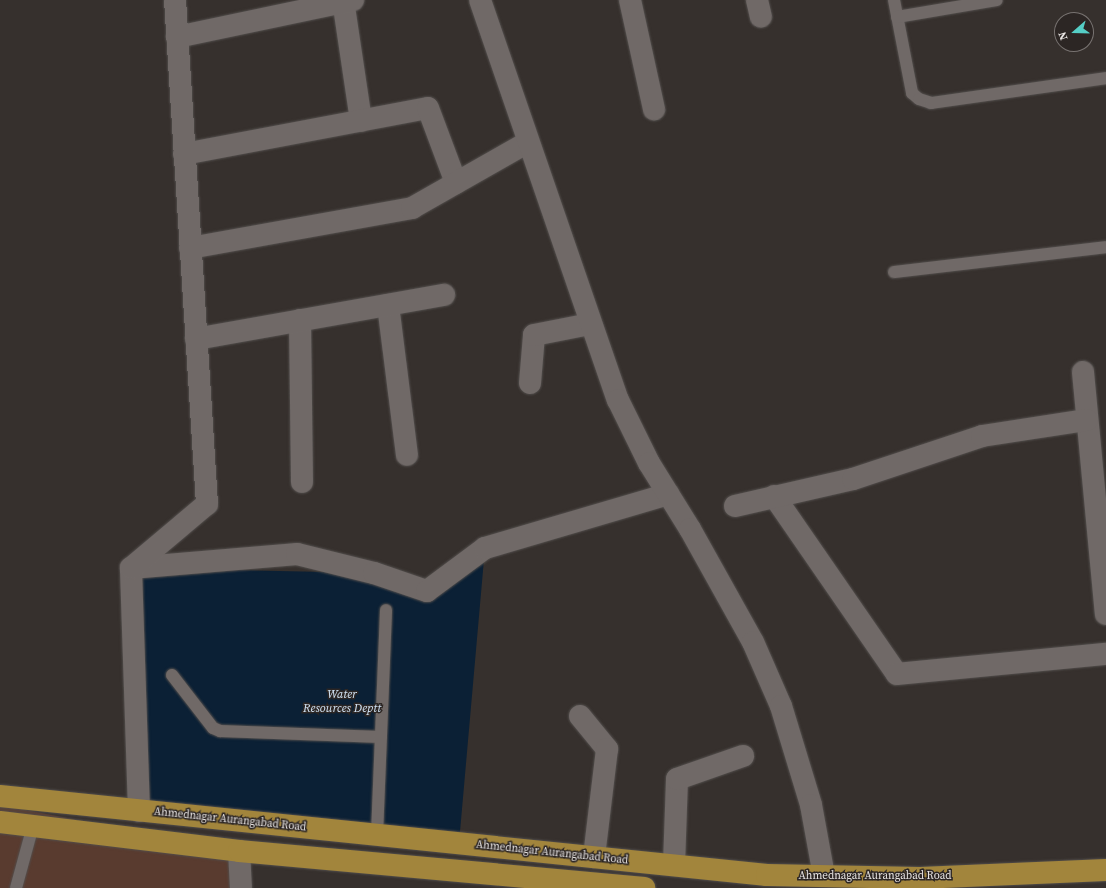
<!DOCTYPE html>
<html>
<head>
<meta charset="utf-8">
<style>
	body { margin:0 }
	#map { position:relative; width:1106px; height:888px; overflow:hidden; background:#36302d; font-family:"Source Serif 4",serif }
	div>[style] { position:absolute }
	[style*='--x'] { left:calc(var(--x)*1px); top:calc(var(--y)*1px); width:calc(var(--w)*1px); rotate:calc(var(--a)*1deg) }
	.water>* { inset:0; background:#0b2035 }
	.building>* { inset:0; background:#593b2f }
	.roads { filter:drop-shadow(0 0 1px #524e4c) drop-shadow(0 0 1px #524e4c) }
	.service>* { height:12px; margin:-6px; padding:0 6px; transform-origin:6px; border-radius:6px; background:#706967 }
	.minor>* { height:22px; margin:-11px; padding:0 11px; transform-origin:11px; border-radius:11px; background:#706967 }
	.tertiary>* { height:22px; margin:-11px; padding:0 11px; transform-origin:11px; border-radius:11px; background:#706967 }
	.trunk>* { height:22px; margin:-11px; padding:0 11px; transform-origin:11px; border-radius:11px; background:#a2853c }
	span { translate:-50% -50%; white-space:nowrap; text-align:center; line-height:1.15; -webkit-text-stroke:3px #2c2624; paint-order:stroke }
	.street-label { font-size:11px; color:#eae6e4 }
	.water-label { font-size:12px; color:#d3e5f7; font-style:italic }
	.north { position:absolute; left:1054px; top:12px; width:40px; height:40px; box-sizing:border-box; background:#2c2624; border:1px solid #787371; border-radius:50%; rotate:250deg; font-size:11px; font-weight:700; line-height:16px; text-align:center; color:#eae6e4 }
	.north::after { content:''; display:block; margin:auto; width:14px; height:18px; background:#55cec6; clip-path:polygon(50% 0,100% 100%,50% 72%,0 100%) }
</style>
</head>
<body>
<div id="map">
	<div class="water">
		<i style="clip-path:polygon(485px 548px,459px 843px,139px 811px,131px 568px,374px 573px,427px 591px)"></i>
	</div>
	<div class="building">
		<i style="clip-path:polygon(0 805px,239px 851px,241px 888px,0 888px)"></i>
	</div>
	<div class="roads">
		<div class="service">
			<i style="--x:894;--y:0;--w:95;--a:79"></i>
			<i style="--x:912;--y:93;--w:9;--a:41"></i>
			<i style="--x:919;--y:99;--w:13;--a:18"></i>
			<i style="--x:931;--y:103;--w:177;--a:-8.1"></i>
			<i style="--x:897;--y:17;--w:101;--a:-9.6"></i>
			<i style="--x:894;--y:272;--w:213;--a:-6.7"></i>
			<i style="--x:172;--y:675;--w:67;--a:52.3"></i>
			<i style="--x:213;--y:728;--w:8;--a:23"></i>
			<i style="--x:220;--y:731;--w:161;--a:2.1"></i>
			<i style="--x:377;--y:835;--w:225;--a:-87.7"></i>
			<i style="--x:16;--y:888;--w:64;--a:-74.7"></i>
		</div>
		<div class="minor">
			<i style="--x:343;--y:0;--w:122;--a:81.5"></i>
			<i style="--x:630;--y:0;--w:112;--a:77.6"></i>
			<i style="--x:757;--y:0;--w:17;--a:77"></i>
			<i style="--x:177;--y:37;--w:180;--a:-11.9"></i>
			<i style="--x:184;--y:154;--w:248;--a:-10.7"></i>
			<i style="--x:428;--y:108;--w:80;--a:69.5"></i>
			<i style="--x:190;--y:248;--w:226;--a:-10.2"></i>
			<i style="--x:412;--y:208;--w:133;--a:-29.6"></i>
			<i style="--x:388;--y:305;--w:151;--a:82.8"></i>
			<i style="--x:300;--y:320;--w:162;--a:89.3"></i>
			<i style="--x:196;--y:339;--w:252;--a:-10.1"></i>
			<i style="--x:1083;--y:372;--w:243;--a:84.6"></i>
			<i style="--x:530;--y:383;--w:48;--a:-85.2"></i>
			<i style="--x:534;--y:335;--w:57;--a:-11.1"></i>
			<i style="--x:774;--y:496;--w:216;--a:55.4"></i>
			<i style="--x:897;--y:674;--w:210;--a:-5.5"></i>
			<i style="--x:735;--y:506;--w:121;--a:-12.9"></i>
			<i style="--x:853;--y:479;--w:136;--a:-18.4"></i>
			<i style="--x:982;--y:436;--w:106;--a:-8.7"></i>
			<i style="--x:131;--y:568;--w:167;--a:-4.8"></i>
			<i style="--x:297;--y:554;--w:79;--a:13.9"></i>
			<i style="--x:374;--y:573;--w:56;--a:18.8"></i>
			<i style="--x:427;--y:591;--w:72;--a:-36.6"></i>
			<i style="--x:485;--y:548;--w:191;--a:-16.4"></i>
			<i style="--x:580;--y:716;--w:43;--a:50.7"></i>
			<i style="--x:607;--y:749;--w:109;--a:96.9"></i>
			<i style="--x:139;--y:811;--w:243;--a:-91.9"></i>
			<i style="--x:131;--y:568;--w:99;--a:-40.1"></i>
			<i style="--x:207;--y:504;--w:505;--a:-93.63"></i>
			<i style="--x:239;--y:851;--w:37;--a:87"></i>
			<i style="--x:674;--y:865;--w:86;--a:-88"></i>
			<i style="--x:677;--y:779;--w:70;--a:-19.2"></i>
		</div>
		<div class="tertiary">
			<i style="--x:480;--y:0;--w:423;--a:71"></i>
			<i style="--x:618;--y:400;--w:70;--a:63.8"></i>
			<i style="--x:649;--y:463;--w:78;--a:58.2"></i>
			<i style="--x:690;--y:529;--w:129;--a:60.9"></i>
			<i style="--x:753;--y:642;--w:70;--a:66.4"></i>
			<i style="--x:781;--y:706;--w:103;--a:73.1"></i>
			<i style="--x:811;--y:805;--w:72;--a:79.6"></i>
		</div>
		<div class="trunk">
			<i style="--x:0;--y:796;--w:771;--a:5.88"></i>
			<i style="--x:767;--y:875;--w:153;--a:1.1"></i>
			<i style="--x:920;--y:878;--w:186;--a:-2.5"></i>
			<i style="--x:0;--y:822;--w:241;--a:6.9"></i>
			<i style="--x:239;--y:851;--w:407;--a:5.2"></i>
		</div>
	</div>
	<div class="street-label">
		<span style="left:230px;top:820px;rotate:6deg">Ahmednagar Aurangabad Road</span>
		<span style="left:552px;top:853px;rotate:6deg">Ahmednagar Aurangabad Road</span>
		<span style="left:875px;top:876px">Ahmednagar Aurangabad Road</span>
	</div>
	<div class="water-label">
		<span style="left:342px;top:702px">Water<br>Resources Deptt</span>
	</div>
	<div class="north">N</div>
</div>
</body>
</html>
